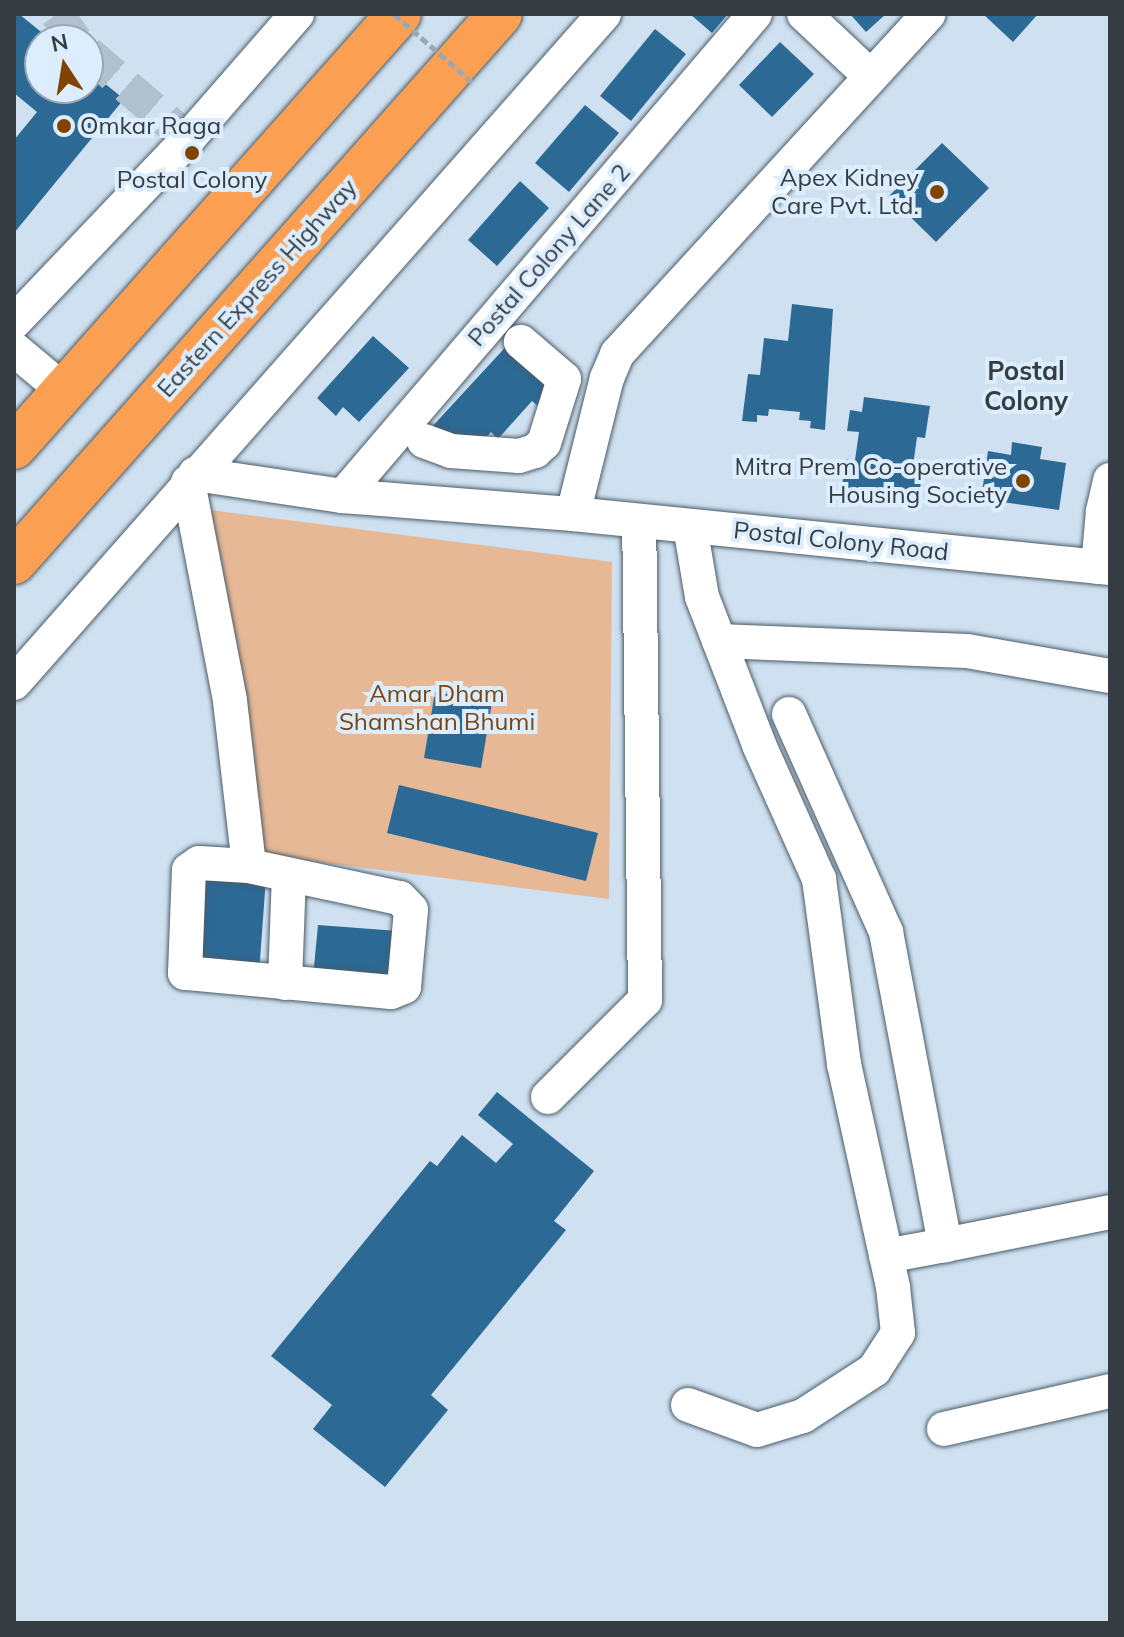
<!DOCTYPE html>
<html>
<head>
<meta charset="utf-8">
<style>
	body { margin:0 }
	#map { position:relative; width:1124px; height:1637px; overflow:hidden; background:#cfe1f0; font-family:Mulish,sans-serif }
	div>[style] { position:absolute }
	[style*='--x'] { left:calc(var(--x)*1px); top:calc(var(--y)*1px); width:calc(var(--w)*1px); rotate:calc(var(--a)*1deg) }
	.green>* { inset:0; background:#e6b895 }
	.building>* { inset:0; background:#2c6994 }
	.minor-tunnel>* { height:34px; margin-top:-17px; transform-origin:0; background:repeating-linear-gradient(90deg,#b0c0cd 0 34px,transparent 0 51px) }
	.roads { filter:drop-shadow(0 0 2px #4c5c69) drop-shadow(0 0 2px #4c5c69) }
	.minor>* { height:34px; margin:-17px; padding:0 17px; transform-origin:17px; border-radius:17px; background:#fff }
	.highway>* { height:44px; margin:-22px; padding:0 22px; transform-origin:22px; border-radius:22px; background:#fba053 }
	.path-bridge>* { height:5px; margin-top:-2.5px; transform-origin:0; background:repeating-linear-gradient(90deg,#9aa8b4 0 8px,transparent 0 12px) }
	.dots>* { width:22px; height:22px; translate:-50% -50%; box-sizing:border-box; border:4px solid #dceefe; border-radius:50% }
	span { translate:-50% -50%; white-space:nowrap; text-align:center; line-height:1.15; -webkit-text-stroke:8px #dceefe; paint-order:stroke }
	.poi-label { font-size:24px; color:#353c42 }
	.left { translate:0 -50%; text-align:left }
	.right { translate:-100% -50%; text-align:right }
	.street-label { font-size:24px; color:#353c42 }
	.park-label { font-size:24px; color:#7c440e }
	.neighbourhood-label { font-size:26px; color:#353c42; font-weight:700 }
	.frame { position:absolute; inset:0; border:16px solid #353c42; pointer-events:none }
	.north { position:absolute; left:24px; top:24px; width:80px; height:80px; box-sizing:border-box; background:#dceefe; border:2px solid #99a7b3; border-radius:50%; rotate:348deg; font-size:22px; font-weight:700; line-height:32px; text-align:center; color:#353c42 }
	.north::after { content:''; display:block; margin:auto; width:28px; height:36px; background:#814400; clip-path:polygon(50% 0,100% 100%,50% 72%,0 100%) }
</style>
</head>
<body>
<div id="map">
	<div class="green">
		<i style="clip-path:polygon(195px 508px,612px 562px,609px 899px,248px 853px)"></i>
	</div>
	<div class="building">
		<i style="clip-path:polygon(14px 14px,19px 14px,51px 40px,40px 40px,40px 88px,88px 88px,88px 70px,124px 99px,14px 233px,14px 140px,37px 112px,14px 93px)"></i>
		<i style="clip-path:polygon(690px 14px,728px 14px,712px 33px)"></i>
		<i style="clip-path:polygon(850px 14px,886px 14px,866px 32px)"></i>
		<i style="clip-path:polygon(983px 14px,1038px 14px,1013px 42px)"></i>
		<i style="clip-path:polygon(655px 29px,686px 54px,631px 121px,600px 96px)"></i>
		<i style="clip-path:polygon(780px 42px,814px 74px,772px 117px,739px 85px)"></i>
		<i style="clip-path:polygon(585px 105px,619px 133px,569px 192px,535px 163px)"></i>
		<i style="clip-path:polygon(942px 143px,989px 188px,936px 242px,889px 196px)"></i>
		<i style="clip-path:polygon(520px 181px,549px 208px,497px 266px,468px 240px)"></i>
		<i style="clip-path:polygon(792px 304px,833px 309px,825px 430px,810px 428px,811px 421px,799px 420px,800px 412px,769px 409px,768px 416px,757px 415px,757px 422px,742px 421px,748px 374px,760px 375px,764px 338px,788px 341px)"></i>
		<i style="clip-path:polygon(373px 336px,409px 368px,359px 422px,343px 407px,336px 416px,317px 398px)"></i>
		<i style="clip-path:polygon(512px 340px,561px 385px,540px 408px,532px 401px,498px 439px,491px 432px,482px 442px,429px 430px)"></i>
		<i style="clip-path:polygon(864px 397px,930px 406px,925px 438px,917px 437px,913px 466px,923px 467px,918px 503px,841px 493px,846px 459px,855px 460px,859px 432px,847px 431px,850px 410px,862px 412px)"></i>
		<i style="clip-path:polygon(1012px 442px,1042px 447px,1040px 459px,1066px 463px,1059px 510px,981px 499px,988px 451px,1011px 455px)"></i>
		<i style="clip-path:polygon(435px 692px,492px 702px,481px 768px,424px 758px)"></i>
		<i style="clip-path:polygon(399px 785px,598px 833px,586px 881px,387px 833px)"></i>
		<i style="clip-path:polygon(198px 873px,266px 878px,259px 973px,191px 969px)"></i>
		<i style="clip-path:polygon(318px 925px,398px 931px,394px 985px,313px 977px)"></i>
		<i style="clip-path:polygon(497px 1092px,594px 1171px,554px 1221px,566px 1230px,431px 1395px,448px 1410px,385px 1487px,313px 1429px,332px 1405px,271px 1356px,430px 1161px,437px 1166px,462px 1135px,496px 1163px,513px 1144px,478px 1115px)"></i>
	</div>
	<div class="minor-tunnel">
		<i style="--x:57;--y:14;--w:32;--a:55"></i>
		<i style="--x:88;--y:53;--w:132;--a:40.7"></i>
	</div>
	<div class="roads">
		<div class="minor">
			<i style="--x:804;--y:14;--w:91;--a:43.2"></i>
			<i style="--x:14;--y:322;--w:253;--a:-46.4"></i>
			<i style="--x:188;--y:139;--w:166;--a:-48.9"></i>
			<i style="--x:14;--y:349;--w:65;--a:40"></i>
			<i style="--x:424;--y:441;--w:29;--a:20"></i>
			<i style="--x:451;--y:451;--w:68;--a:4.2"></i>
			<i style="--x:519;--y:456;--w:17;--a:-17"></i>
			<i style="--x:535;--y:451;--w:12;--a:-42"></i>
			<i style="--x:544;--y:443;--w:67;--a:-72.6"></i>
			<i style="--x:564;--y:379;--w:57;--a:-139.3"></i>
			<i style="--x:195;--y:474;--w:150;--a:8.5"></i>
			<i style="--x:343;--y:496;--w:231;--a:4.5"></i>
			<i style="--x:573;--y:514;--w:540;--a:5.74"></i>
			<i style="--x:188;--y:482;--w:223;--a:79.1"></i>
			<i style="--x:230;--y:701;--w:166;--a:83.4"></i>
			<i style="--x:343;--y:496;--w:634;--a:-49.48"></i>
			<i style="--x:573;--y:514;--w:140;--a:-76"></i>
			<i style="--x:607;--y:378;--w:26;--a:-67"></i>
			<i style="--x:617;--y:354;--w:461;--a:-47.5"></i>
			<i style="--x:1098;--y:567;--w:56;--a:-84.9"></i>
			<i style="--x:1103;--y:511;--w:32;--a:-77"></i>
			<i style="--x:719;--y:641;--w:248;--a:2.3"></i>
			<i style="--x:967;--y:651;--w:145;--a:9.9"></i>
			<i style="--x:14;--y:683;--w:892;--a:-48.59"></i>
			<i style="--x:789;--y:714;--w:239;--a:66"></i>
			<i style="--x:886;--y:932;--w:319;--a:79.3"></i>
			<i style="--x:945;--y:1245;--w:168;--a:-11.3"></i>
			<i style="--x:199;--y:863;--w:50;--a:3.4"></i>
			<i style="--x:249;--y:866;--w:154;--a:12"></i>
			<i style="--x:400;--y:898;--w:16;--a:47"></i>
			<i style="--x:411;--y:910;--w:77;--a:95.2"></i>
			<i style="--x:404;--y:987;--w:14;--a:159"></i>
			<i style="--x:391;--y:992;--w:207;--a:-174.7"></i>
			<i style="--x:185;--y:973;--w:103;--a:-87.8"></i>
			<i style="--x:189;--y:870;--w:12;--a:-35"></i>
			<i style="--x:285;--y:983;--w:108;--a:-87.9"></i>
			<i style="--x:548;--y:1097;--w:137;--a:-45"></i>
			<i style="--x:645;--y:1000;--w:479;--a:-90.7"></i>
			<i style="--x:886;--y:1256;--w:60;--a:-10.6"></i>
			<i style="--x:688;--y:1405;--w:73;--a:19.9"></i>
			<i style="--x:757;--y:1430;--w:48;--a:-16.9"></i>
			<i style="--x:803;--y:1416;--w:85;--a:-32.9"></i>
			<i style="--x:874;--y:1370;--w:44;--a:-57"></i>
			<i style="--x:898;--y:1333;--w:46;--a:-96.2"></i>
			<i style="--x:893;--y:1287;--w:228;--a:-102.4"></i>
			<i style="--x:844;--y:1064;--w:187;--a:-97.7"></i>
			<i style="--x:819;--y:879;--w:145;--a:-114.1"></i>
			<i style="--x:760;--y:747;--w:161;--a:-111.1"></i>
			<i style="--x:702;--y:597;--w:72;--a:-99.6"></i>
			<i style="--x:944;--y:1429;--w:170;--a:-12.9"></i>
		</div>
		<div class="highway">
			<i style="--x:14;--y:447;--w:579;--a:-48.36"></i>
			<i style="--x:14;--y:562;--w:732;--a:-48.43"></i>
		</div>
	</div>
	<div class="path-bridge">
		<i style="--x:394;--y:14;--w:103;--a:41.1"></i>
	</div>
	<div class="dots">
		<i style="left:64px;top:126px;background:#814400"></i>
		<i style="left:192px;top:153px;background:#814400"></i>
		<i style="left:937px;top:192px;background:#814400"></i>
		<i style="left:1023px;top:481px;background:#814400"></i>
	</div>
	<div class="poi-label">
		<span class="left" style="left:80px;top:126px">Omkar Raga</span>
		<span class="right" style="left:919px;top:192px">Apex Kidney<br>Care Pvt. Ltd.</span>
		<span style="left:192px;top:180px">Postal Colony</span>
		<span class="right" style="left:1007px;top:481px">Mitra Prem Co-operative<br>Housing Society</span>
	</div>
	<div class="street-label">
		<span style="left:549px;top:255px;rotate:-49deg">Postal Colony Lane 2</span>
		<span style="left:257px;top:288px;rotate:-48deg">Eastern Express Highway</span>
		<span style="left:841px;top:541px;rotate:6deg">Postal Colony Road</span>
	</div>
	<div class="park-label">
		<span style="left:437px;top:708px">Amar Dham<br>Shamshan Bhumi</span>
	</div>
	<div class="neighbourhood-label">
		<span style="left:1026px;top:386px">Postal<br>Colony</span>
	</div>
	<div class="frame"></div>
	<div class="north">N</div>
</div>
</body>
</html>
